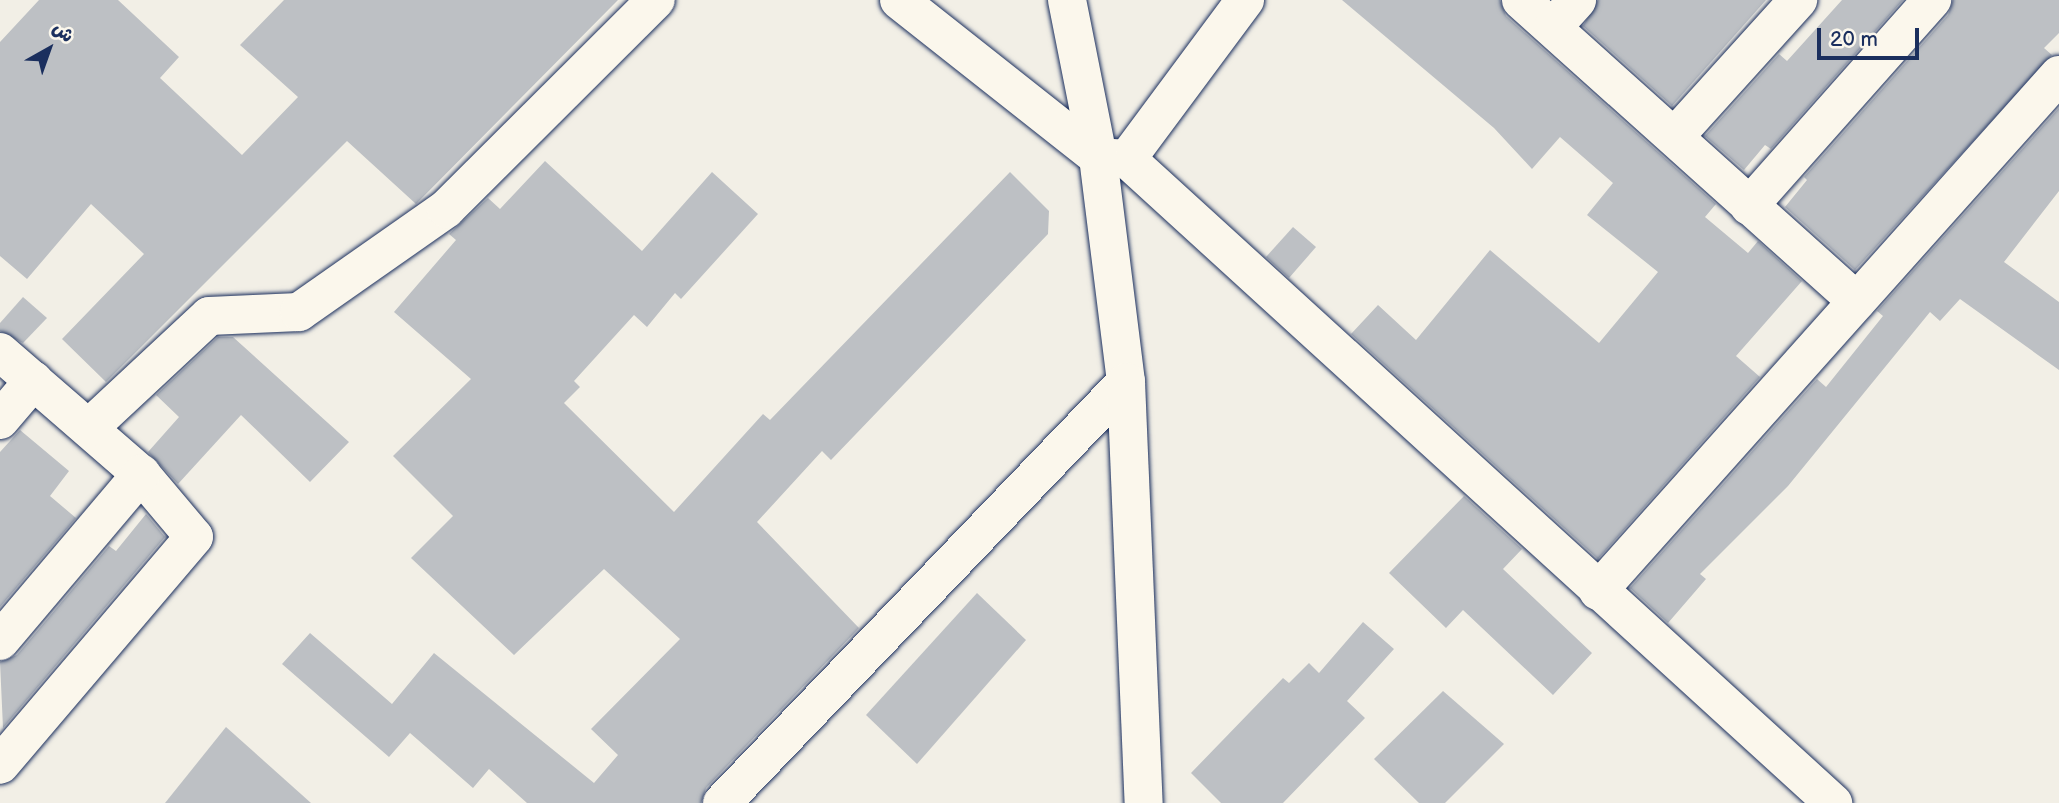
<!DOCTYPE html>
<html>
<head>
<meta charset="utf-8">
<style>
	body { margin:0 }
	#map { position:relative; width:2059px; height:803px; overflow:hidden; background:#f2efe6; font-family:"Balsamiq Sans","Playpen Sans Arabic",sans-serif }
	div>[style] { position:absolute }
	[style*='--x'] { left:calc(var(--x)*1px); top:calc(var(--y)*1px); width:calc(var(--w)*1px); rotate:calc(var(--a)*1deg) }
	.building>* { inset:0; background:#bdc0c4 }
	.roads { filter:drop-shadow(0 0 2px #1b2f5e) drop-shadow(0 0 2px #1b2f5e) }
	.minor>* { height:38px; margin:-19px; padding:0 19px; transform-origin:19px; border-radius:19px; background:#fbf7ec }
	.major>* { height:38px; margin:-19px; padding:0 19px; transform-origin:19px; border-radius:19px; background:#fbf7ec }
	span { translate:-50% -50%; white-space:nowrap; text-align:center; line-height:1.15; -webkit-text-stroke:7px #fbf7ec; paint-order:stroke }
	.north { position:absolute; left:14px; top:14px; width:70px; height:70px; -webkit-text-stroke:5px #fbf7ec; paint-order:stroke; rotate:40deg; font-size:19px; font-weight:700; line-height:28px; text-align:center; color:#1b2f5e }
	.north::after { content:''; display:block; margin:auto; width:24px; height:32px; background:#1b2f5e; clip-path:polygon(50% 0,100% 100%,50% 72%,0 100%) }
	.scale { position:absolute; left:1817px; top:28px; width:102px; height:32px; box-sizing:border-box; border:4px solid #1b2f5e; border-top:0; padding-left:9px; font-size:21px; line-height:24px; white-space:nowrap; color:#1b2f5e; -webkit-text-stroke:5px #fbf7ec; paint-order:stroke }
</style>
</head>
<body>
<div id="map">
	<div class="building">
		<i style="clip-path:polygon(39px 0,118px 0,179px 57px,160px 78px,242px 155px,298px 97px,240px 45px,284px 0,618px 0,416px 204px,347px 141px,106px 382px,62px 339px,144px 254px,91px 204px,27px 279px,0 256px,0 42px)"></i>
		<i style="clip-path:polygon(1342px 0,1500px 0,1506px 16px,1716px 204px,1705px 217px,1748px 253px,1758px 241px,1802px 281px,1736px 356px,1760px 377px,1598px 559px,1351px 334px,1378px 305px,1416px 340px,1490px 250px,1599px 343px,1658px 272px,1587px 215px,1613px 183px,1560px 137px,1532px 169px,1494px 128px)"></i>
		<i style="clip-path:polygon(1598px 0,1766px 0,1672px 106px,1583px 26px)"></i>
		<i style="clip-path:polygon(1842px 0,1903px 0,1771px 149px,1765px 145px,1744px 170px,1705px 136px,1779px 54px,1787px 61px)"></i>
		<i style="clip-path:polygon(1953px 0,2059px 0,2059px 33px,2044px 48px,2052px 55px,1855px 270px,1785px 207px,1807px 180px,1804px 177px,1948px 15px)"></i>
		<i style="clip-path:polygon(2059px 108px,2059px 191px,2004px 262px,2059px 302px,2059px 370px,1960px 299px,1940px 321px,1930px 312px,1788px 486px,1700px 574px,1706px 579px,1668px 623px,1630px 588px,1817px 379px,1826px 387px,1883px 316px,1877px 311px)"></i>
		<i style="clip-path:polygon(545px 161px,642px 251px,712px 172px,758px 214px,681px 299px,675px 293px,647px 327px,634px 315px,574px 381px,580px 387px,564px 403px,674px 512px,763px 414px,770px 420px,1010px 172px,1049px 211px,1048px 234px,831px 460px,822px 451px,757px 522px,859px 628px,706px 788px,701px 803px,527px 803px,489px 769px,473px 788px,410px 733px,389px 757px,282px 664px,310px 633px,392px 704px,434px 653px,594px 783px,618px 755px,591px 729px,680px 639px,604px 569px,514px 655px,411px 558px,453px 516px,393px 456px,471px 379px,394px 312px,456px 240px,449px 234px,488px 198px,500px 209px)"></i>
		<i style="clip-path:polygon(1293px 227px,1316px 247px,1289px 278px,1266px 257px)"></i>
		<i style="clip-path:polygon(23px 297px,47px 318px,23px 343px,0 331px,0 323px)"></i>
		<i style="clip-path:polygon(218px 337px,233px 337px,349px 442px,310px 482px,241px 415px,178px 484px,148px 452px,179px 417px,156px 395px)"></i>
		<i style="clip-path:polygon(20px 430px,69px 471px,50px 496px,76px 518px,0 607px,0 452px)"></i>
		<i style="clip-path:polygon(1464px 496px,1522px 549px,1503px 569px,1592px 653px,1553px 695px,1463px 610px,1446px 628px,1389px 573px)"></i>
		<i style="clip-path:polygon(146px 514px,165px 537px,3px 728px,0 662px,17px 655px,109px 546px,116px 551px)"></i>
		<i style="clip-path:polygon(977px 593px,1026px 640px,917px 764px,866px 715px)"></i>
		<i style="clip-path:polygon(1363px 622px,1394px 649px,1347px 701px,1365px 718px,1283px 803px,1221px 803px,1191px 773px,1283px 678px,1289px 683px,1309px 663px,1319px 673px)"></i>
		<i style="clip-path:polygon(1443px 691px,1504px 744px,1445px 803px,1419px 803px,1374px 759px)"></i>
		<i style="clip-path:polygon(226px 727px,311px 803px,165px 803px)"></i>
	</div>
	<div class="roads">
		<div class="minor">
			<i style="--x:899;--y:0;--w:253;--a:38.3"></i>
			<i style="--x:1098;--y:157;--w:29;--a:4"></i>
			<i style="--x:1127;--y:159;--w:956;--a:42.37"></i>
			<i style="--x:1521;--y:0;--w:451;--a:41.9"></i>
			<i style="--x:1553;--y:27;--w:36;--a:-48"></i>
			<i style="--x:1677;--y:134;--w:181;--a:-47.9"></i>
			<i style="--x:1127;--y:159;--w:198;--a:-53.4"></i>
			<i style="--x:1749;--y:206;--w:276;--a:-48.4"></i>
			<i style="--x:0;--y:352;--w:186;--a:40.9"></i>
			<i style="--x:141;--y:474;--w:82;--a:49.9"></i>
			<i style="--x:194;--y:537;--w:299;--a:130.4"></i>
			<i style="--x:0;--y:420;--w:52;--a:-49.6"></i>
			<i style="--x:89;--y:428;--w:164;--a:-43"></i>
			<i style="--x:209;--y:316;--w:90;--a:-2.5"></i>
			<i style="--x:299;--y:312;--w:179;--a:-35"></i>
			<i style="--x:446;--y:209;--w:296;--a:-44.9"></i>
			<i style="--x:1598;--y:591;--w:692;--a:-48.22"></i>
			<i style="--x:0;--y:641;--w:219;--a:-49.8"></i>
			<i style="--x:722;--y:803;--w:583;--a:-46.18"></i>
		</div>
		<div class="major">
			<i style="--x:1067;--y:0;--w:160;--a:78.8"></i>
			<i style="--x:1098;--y:157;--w:227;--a:82.9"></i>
			<i style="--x:1126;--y:382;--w:421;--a:87.6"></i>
		</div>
	</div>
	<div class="north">ش</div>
	<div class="scale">20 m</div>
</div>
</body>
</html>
